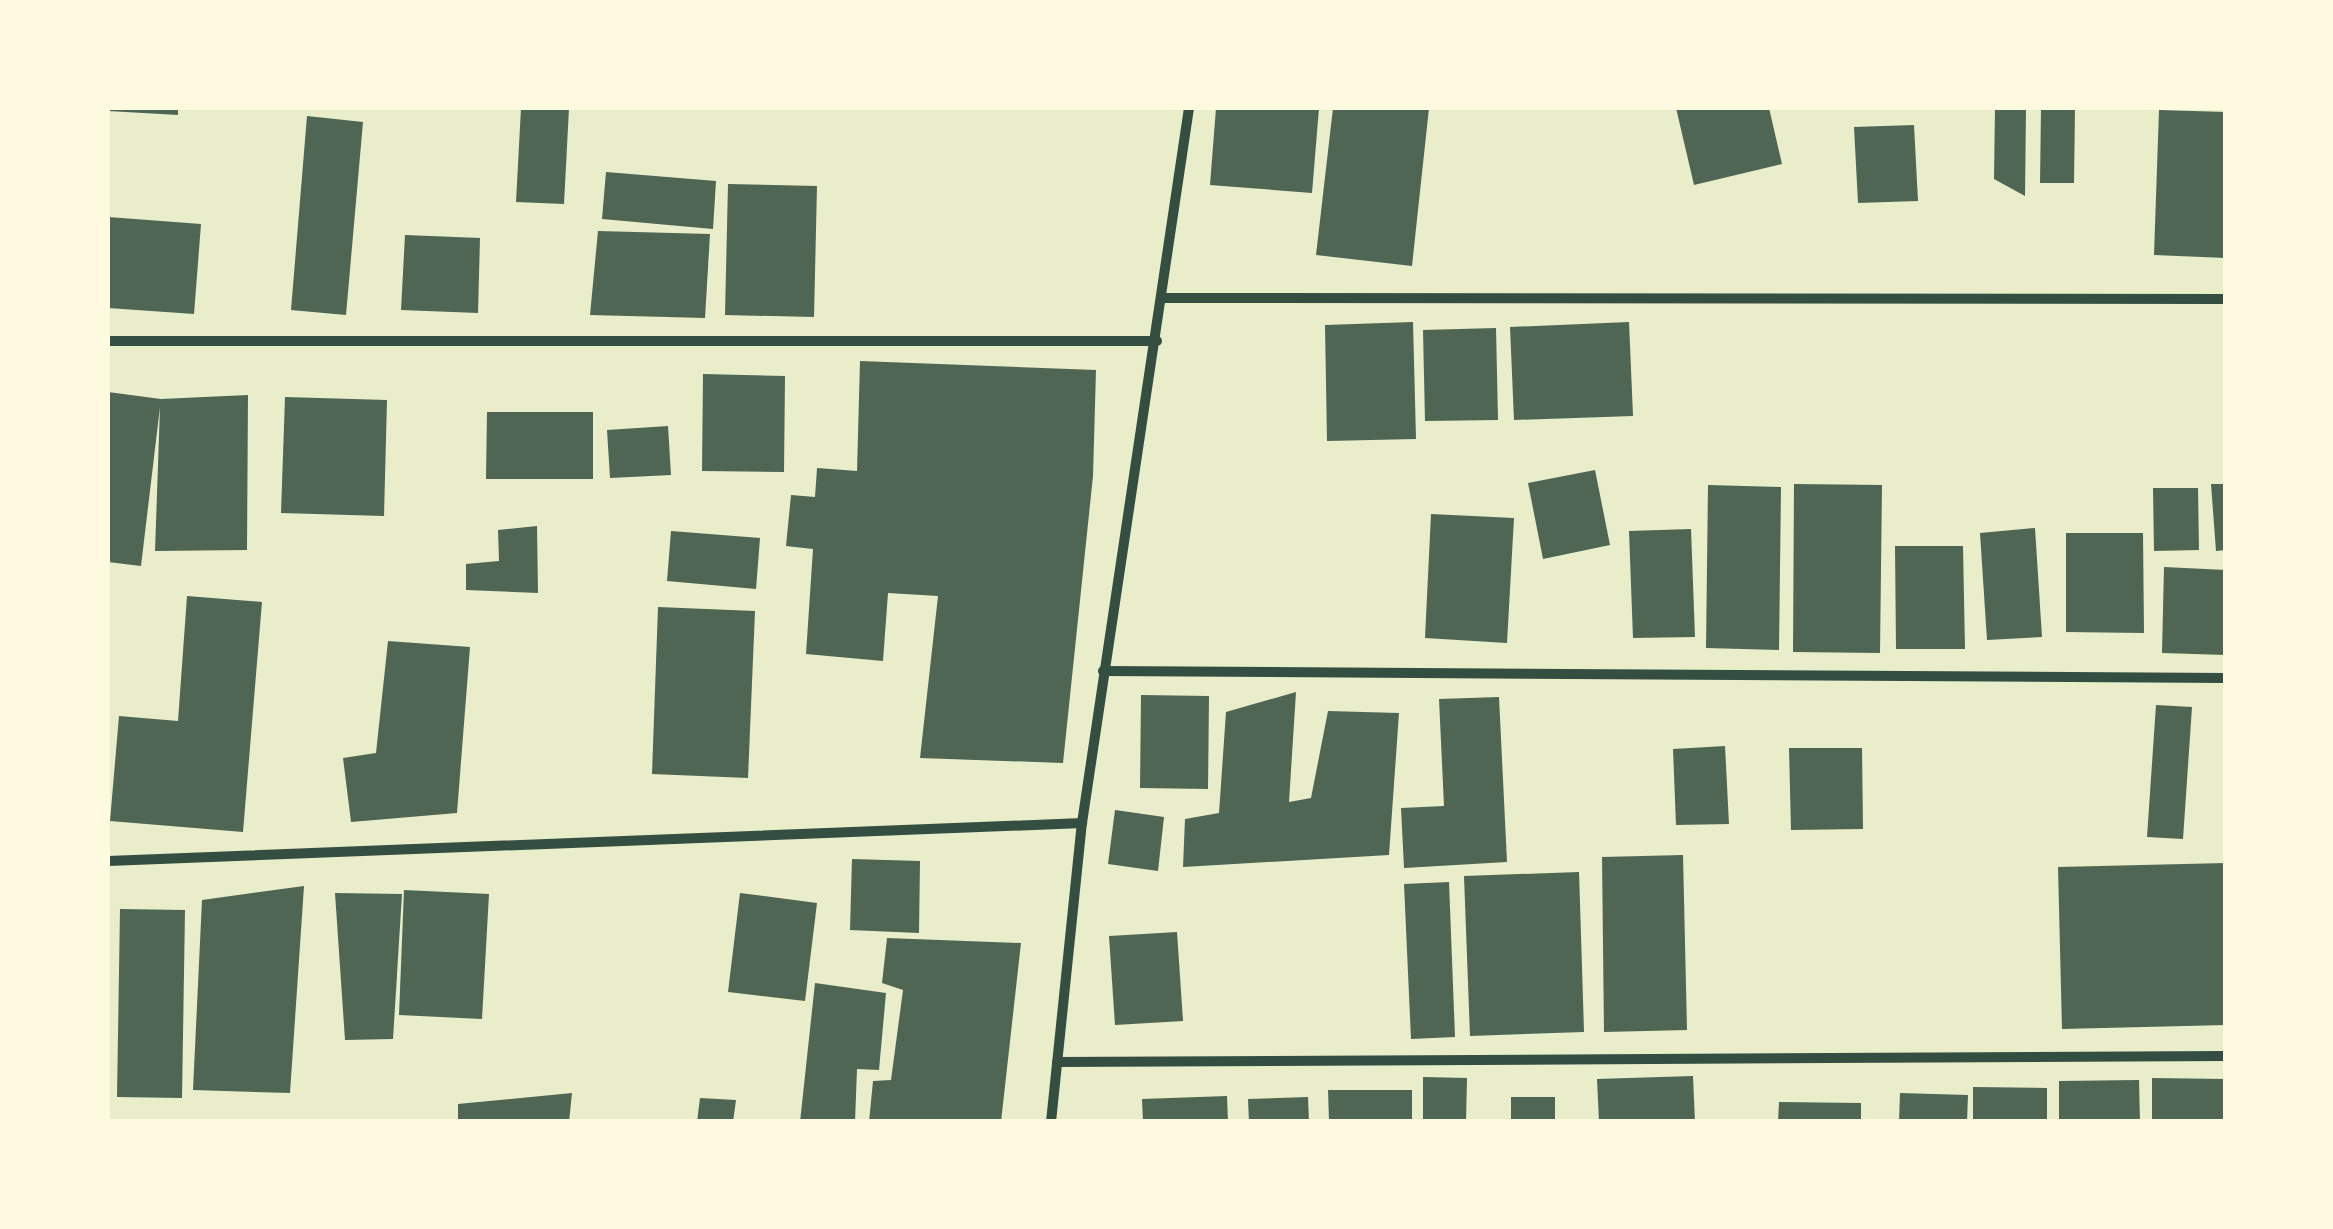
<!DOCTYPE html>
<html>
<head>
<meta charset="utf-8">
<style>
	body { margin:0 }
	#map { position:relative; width:2333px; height:1229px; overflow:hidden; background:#e9edc9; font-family:"Crimson Pro",serif }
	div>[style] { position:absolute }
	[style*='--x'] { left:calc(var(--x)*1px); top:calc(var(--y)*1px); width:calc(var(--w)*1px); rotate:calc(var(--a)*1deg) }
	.building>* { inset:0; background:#4f6655 }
	.minor>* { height:10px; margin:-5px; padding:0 5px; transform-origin:5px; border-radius:5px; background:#344e41 }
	span { translate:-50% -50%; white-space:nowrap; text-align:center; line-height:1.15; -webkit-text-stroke:10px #fefae0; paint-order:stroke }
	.frame { position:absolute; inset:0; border:110px solid #fefae0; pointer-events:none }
</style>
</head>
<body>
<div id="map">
	<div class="building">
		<i style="clip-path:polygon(108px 108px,178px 108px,178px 115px,108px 111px)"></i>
		<i style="clip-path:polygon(521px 108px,569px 108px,564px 204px,516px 202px)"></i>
		<i style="clip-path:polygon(1216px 108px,1319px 108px,1312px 193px,1210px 185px)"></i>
		<i style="clip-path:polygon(1333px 108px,1429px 108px,1412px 266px,1316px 255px)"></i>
		<i style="clip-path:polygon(1676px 108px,1769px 108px,1782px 164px,1694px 185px)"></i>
		<i style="clip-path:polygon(1995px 108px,2026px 108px,2025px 196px,1994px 179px)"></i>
		<i style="clip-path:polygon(2041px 108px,2075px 108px,2074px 183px,2040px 183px)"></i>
		<i style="clip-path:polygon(2159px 110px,2226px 112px,2226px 258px,2154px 255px)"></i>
		<i style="clip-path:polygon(307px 116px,363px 122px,346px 315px,291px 310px)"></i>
		<i style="clip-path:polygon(1914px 125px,1918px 201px,1858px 203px,1854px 127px)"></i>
		<i style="clip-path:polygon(606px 172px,716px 181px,713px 229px,602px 219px)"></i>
		<i style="clip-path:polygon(728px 184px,817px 186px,814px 317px,725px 315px)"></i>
		<i style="clip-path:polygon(108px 217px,201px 224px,194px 314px,108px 308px)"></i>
		<i style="clip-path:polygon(598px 231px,710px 234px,705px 318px,590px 315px)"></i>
		<i style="clip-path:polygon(405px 235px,480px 238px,478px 313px,401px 310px)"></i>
		<i style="clip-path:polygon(1413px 322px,1416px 439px,1327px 441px,1325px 325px)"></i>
		<i style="clip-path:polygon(1629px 322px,1633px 416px,1514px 420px,1510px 327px)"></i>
		<i style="clip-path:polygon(1496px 328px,1498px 420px,1425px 421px,1423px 330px)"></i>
		<i style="clip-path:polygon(860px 361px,1096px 370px,1093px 476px,1063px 763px,920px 758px,938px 596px,888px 593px,883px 661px,806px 654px,813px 549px,786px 546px,791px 495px,815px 497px,817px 468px,857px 471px)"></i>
		<i style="clip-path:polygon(703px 374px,785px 376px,784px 472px,702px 471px)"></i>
		<i style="clip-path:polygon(108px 392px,161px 399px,248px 395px,247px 550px,155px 551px,160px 407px,141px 566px,108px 562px)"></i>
		<i style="clip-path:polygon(285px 397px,387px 400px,384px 516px,281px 513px)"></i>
		<i style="clip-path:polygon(487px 412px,593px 412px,593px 479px,486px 479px)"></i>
		<i style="clip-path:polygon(668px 426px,671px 475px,610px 478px,607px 430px)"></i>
		<i style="clip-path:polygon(1595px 470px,1610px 545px,1543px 559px,1528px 483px)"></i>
		<i style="clip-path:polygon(1794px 484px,1882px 485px,1880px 653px,1793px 652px)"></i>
		<i style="clip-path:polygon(2211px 484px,2226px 484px,2226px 550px,2216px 551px)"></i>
		<i style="clip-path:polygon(1708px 485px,1781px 487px,1779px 650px,1706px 648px)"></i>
		<i style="clip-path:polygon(2153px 488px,2198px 488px,2199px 550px,2154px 551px)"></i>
		<i style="clip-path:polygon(1431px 514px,1514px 518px,1507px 643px,1425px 638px)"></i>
		<i style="clip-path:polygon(537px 526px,538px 593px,466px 590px,466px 564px,499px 561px,498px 530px)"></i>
		<i style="clip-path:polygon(2035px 528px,2042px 637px,1987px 640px,1980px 533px)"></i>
		<i style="clip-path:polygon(1691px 529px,1695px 637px,1633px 638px,1629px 531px)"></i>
		<i style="clip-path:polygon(671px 531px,760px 538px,756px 589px,667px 581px)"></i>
		<i style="clip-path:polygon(2066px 533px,2143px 533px,2144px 633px,2066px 632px)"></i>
		<i style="clip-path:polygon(1895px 546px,1963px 546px,1965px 649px,1896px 649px)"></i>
		<i style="clip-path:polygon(2164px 567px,2226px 570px,2226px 655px,2162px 653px)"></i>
		<i style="clip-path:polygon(187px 596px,262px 602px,243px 832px,110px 821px,119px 716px,178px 721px)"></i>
		<i style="clip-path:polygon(658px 607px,755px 611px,748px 778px,652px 774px)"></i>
		<i style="clip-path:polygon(388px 641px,470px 647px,457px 813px,351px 822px,343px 758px,376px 753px)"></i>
		<i style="clip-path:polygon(1296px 692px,1289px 802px,1311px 798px,1328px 711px,1399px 713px,1389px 855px,1183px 867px,1185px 819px,1219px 813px,1226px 712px)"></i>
		<i style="clip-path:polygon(1141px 695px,1209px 696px,1208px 789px,1140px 788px)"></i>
		<i style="clip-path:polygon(1499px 697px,1507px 862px,1404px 868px,1401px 808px,1444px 806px,1439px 699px)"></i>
		<i style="clip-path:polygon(2156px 705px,2192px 707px,2183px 839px,2147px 837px)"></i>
		<i style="clip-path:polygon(1725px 746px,1729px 824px,1676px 825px,1673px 749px)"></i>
		<i style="clip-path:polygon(1789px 748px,1862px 748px,1863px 829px,1791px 830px)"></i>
		<i style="clip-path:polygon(1115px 810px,1164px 817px,1158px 871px,1108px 864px)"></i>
		<i style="clip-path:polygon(1683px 855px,1687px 1030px,1604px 1032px,1602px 857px)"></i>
		<i style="clip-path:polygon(852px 859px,920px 861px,919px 933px,850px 930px)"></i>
		<i style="clip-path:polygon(2226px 863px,2226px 1025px,2062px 1029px,2058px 867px)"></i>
		<i style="clip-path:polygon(1579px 872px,1584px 1032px,1470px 1036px,1464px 876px)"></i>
		<i style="clip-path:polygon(1449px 882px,1455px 1037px,1411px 1039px,1404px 884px)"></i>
		<i style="clip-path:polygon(304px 886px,290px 1093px,193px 1090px,202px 900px)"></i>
		<i style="clip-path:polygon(404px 890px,489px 894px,482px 1019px,399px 1015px)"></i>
		<i style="clip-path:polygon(335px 893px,402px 894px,393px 1039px,345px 1040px)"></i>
		<i style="clip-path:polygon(740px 893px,817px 903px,805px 1001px,728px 992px)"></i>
		<i style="clip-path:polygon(120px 909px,185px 910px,182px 1098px,117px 1097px)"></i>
		<i style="clip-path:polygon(1177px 932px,1183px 1021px,1115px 1025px,1109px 936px)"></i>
		<i style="clip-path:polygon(887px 938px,1021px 943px,1001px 1122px,869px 1122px,873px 1081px,891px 1080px,903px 990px,882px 983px)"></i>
		<i style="clip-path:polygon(815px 983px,886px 993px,879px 1070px,857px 1069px,855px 1122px,800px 1122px)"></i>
		<i style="clip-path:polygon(1693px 1076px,1695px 1122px,1599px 1122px,1597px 1079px)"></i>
		<i style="clip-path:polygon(1423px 1077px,1467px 1078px,1466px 1122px,1423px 1122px)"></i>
		<i style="clip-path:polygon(2152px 1078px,2226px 1079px,2226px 1122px,2152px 1122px)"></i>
		<i style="clip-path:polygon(2139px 1080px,2140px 1122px,2059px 1122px,2059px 1081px)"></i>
		<i style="clip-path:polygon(1973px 1087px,2047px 1088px,2047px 1122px,1973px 1122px)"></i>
		<i style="clip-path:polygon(1328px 1090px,1412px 1090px,1412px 1122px,1329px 1122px)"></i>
		<i style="clip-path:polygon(572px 1093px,569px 1122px,458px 1122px,458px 1104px)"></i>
		<i style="clip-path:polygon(1900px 1093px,1968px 1095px,1967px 1122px,1899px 1122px)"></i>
		<i style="clip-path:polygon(1227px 1096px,1228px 1122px,1143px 1122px,1142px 1099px)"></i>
		<i style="clip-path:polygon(1308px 1097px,1309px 1122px,1249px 1122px,1248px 1099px)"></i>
		<i style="clip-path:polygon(1511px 1097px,1555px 1097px,1555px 1122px,1511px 1122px)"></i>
		<i style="clip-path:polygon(700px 1098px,736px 1100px,733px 1122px,697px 1122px)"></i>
		<i style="clip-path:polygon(1779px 1102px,1861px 1103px,1861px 1122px,1778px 1122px)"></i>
	</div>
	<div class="minor">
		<i style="--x:1162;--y:298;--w:1064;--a:0.05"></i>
		<i style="--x:108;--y:341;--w:1049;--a:0"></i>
		<i style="--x:1103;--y:671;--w:1123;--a:0.36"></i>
		<i style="--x:108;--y:861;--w:975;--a:-2.23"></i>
		<i style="--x:1057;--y:1062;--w:1169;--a:-0.29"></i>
		<i style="--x:1051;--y:1122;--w:301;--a:-84.1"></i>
		<i style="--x:1082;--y:823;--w:723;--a:-81.49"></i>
	</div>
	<div class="frame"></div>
</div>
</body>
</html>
